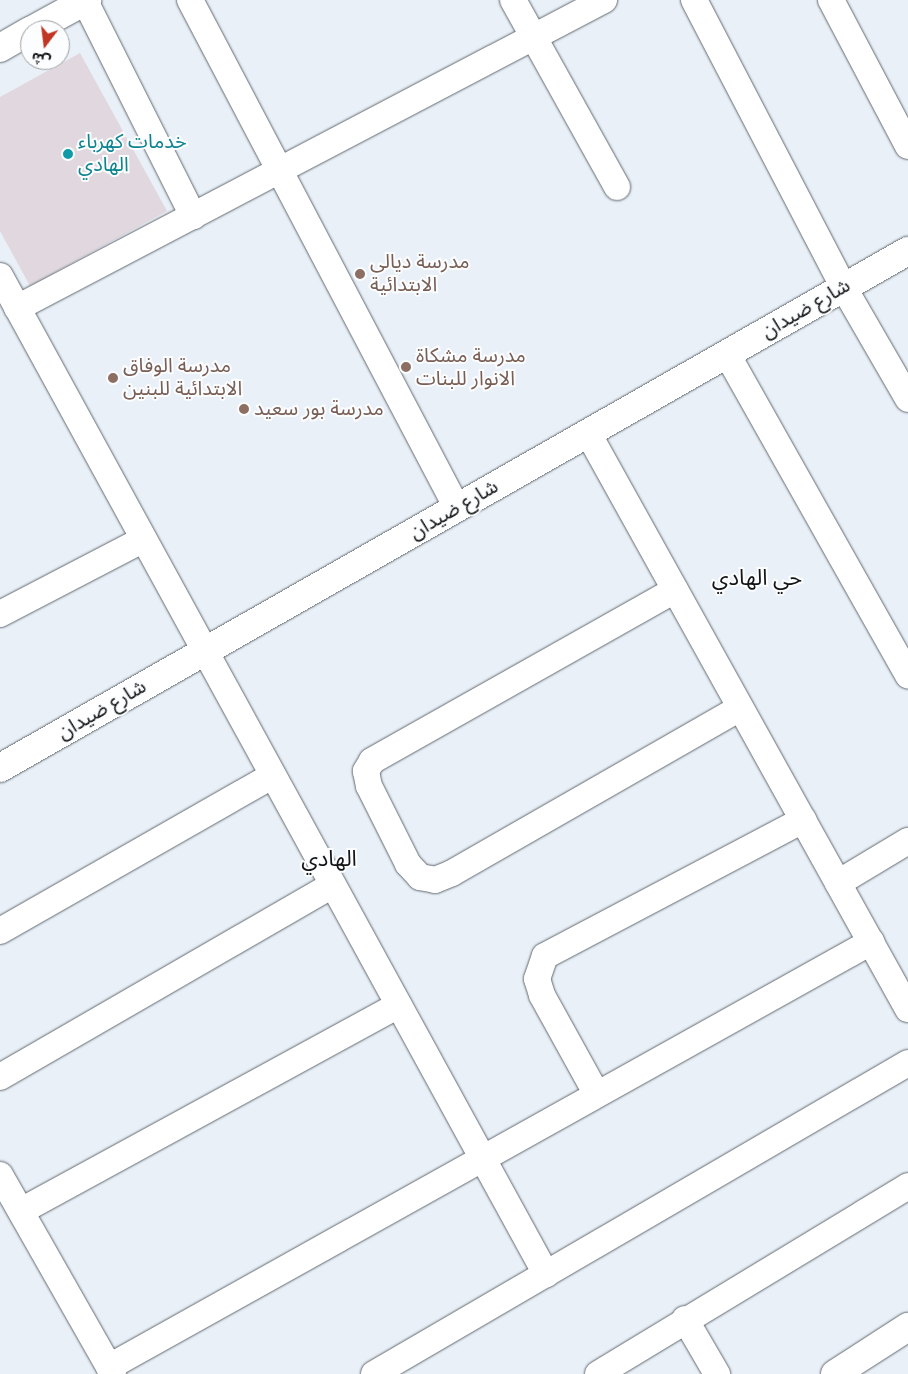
<!DOCTYPE html>
<html>
<head>
<meta charset="utf-8">
<style>
	body { margin:0 }
	#map { position:relative; width:908px; height:1374px; overflow:hidden; background:#e9f0f8; font-family:Spectral,"Noto Sans Arabic",serif }
	div>[style] { position:absolute }
	[style*='--x'] { left:calc(var(--x)*1px); top:calc(var(--y)*1px); width:calc(var(--w)*1px); rotate:calc(var(--a)*1deg) }
	.building>* { inset:0; background:#e0d8de }
	.roads { filter:drop-shadow(0 0 1px #63696f) drop-shadow(0 0 1px #63696f) }
	.minor>* { height:26px; margin:-13px; padding:0 13px; transform-origin:13px; border-radius:13px; background:#fff }
	.tertiary>* { height:28px; margin:-14px; padding:0 14px; transform-origin:14px; border-radius:14px; background:#fff }
	.dots>* { width:14px; height:14px; translate:-50% -50%; box-sizing:border-box; border:2px solid #fbfdfe; border-radius:50% }
	span { translate:-50% -50%; white-space:nowrap; text-align:center; line-height:1.15; -webkit-text-stroke:4px #fbfdfe; paint-order:stroke }
	.culture-label { font-size:20px; color:#0d838f }
	.left { translate:0 -50%; text-align:left }
	.education-label { font-size:20px; color:#785e54 }
	.street-label { font-size:20px; color:#121416 }
	.quarter-label { font-size:22px; color:#121416 }
	.north { position:absolute; left:20px; top:20px; width:50px; height:50px; box-sizing:border-box; background:#fbfdfe; border:1px solid #9ea0a1; border-radius:50%; rotate:195deg; font-size:14px; font-weight:700; line-height:20px; text-align:center; color:#121416 }
	.north::after { content:''; display:block; margin:auto; width:18px; height:22px; background:#c13524; clip-path:polygon(50% 0,100% 100%,50% 72%,0 100%) }
</style>
</head>
<body>
<div id="map">
	<div class="building">
		<i style="clip-path:polygon(80px 53px,167px 211px,30px 286px,0 231px,0 97px)"></i>
	</div>
	<div class="roads">
		<div class="minor">
			<i style="--x:190;--y:0;--w:574;--a:62.27"></i>
			<i style="--x:513;--y:0;--w:214;--a:60.9"></i>
			<i style="--x:694;--y:0;--w:325;--a:62.5"></i>
			<i style="--x:844;--y:288;--w:128;--a:60"></i>
			<i style="--x:831;--y:0;--w:165;--a:62.2"></i>
			<i style="--x:85;--y:1;--w:241;--a:63.3"></i>
			<i style="--x:0;--y:276;--w:1138;--a:61.32"></i>
			<i style="--x:17;--y:308;--w:663;--a:-27.69"></i>
			<i style="--x:727;--y:354;--w:369;--a:60.6"></i>
			<i style="--x:588;--y:433;--w:659;--a:60.95"></i>
			<i style="--x:675;--y:590;--w:348;--a:150.6"></i>
			<i style="--x:372;--y:761;--w:12;--a:121"></i>
			<i style="--x:366;--y:771;--w:15;--a:79"></i>
			<i style="--x:369;--y:786;--w:87;--a:63.4"></i>
			<i style="--x:408;--y:864;--w:18;--a:47"></i>
			<i style="--x:420;--y:877;--w:15;--a:11"></i>
			<i style="--x:435;--y:880;--w:18;--a:-22"></i>
			<i style="--x:452;--y:873;--w:332;--a:-29.8"></i>
			<i style="--x:0;--y:614;--w:162;--a:-27.5"></i>
			<i style="--x:838;--y:883;--w:82;--a:-31"></i>
			<i style="--x:0;--y:931;--w:314;--a:-29.7"></i>
			<i style="--x:0;--y:1077;--w:384;--a:-30"></i>
			<i style="--x:596;--y:1093;--w:112;--a:-118.9"></i>
			<i style="--x:542;--y:995;--w:17;--a:-107"></i>
			<i style="--x:537;--y:979;--w:24;--a:-71"></i>
			<i style="--x:545;--y:956;--w:292;--a:-27.8"></i>
			<i style="--x:0;--y:1175;--w:229;--a:60.4"></i>
			<i style="--x:21;--y:1211;--w:430;--a:-28.6"></i>
			<i style="--x:685;--y:1319;--w:64;--a:59.8"></i>
			<i style="--x:109;--y:1367;--w:873;--a:-29.15"></i>
			<i style="--x:374;--y:1374;--w:618;--a:-30.22"></i>
			<i style="--x:598;--y:1374;--w:363;--a:-31.2"></i>
		</div>
		<div class="tertiary">
			<i style="--x:32;--y:30;--w:63;--a:-28.6"></i>
			<i style="--x:0;--y:48;--w:34;--a:-30"></i>
			<i style="--x:0;--y:768;--w:1045;--a:-29.66"></i>
			<i style="--x:835;--y:1374;--w:87;--a:-32.8"></i>
		</div>
	</div>
	<div class="dots">
		<i style="left:68px;top:154px;background:#0f9aa8"></i>
		<i style="left:360px;top:274px;background:#8d6e63"></i>
		<i style="left:406px;top:367px;background:#8d6e63"></i>
		<i style="left:113px;top:378px;background:#8d6e63"></i>
		<i style="left:244px;top:409px;background:#8d6e63"></i>
	</div>
	<div class="culture-label">
		<span class="left" style="left:78px;top:154px">خدمات كهرباء<br>الهادي</span>
	</div>
	<div class="education-label">
		<span class="left" style="left:370px;top:274px">مدرسة ديالى<br>الابتدائية</span>
		<span class="left" style="left:416px;top:368px">مدرسة مشكاة<br>الانوار للبنات</span>
		<span class="left" style="left:123px;top:378px">مدرسة الوفاق<br>الابتدائية للبنين</span>
		<span class="left" style="left:254px;top:409px">مدرسة بور سعيد</span>
	</div>
	<div class="street-label">
		<span style="left:806px;top:309px;rotate:-30deg">شارع ضيدان</span>
		<span style="left:454px;top:510px;rotate:-30deg">شارع ضيدان</span>
		<span style="left:102px;top:710px;rotate:-30deg">شارع ضيدان</span>
	</div>
	<div class="quarter-label">
		<span style="left:757px;top:579px">حي الهادي</span>
		<span style="left:329px;top:860px">الهادي</span>
	</div>
	<div class="north">ش</div>
</div>
</body>
</html>
